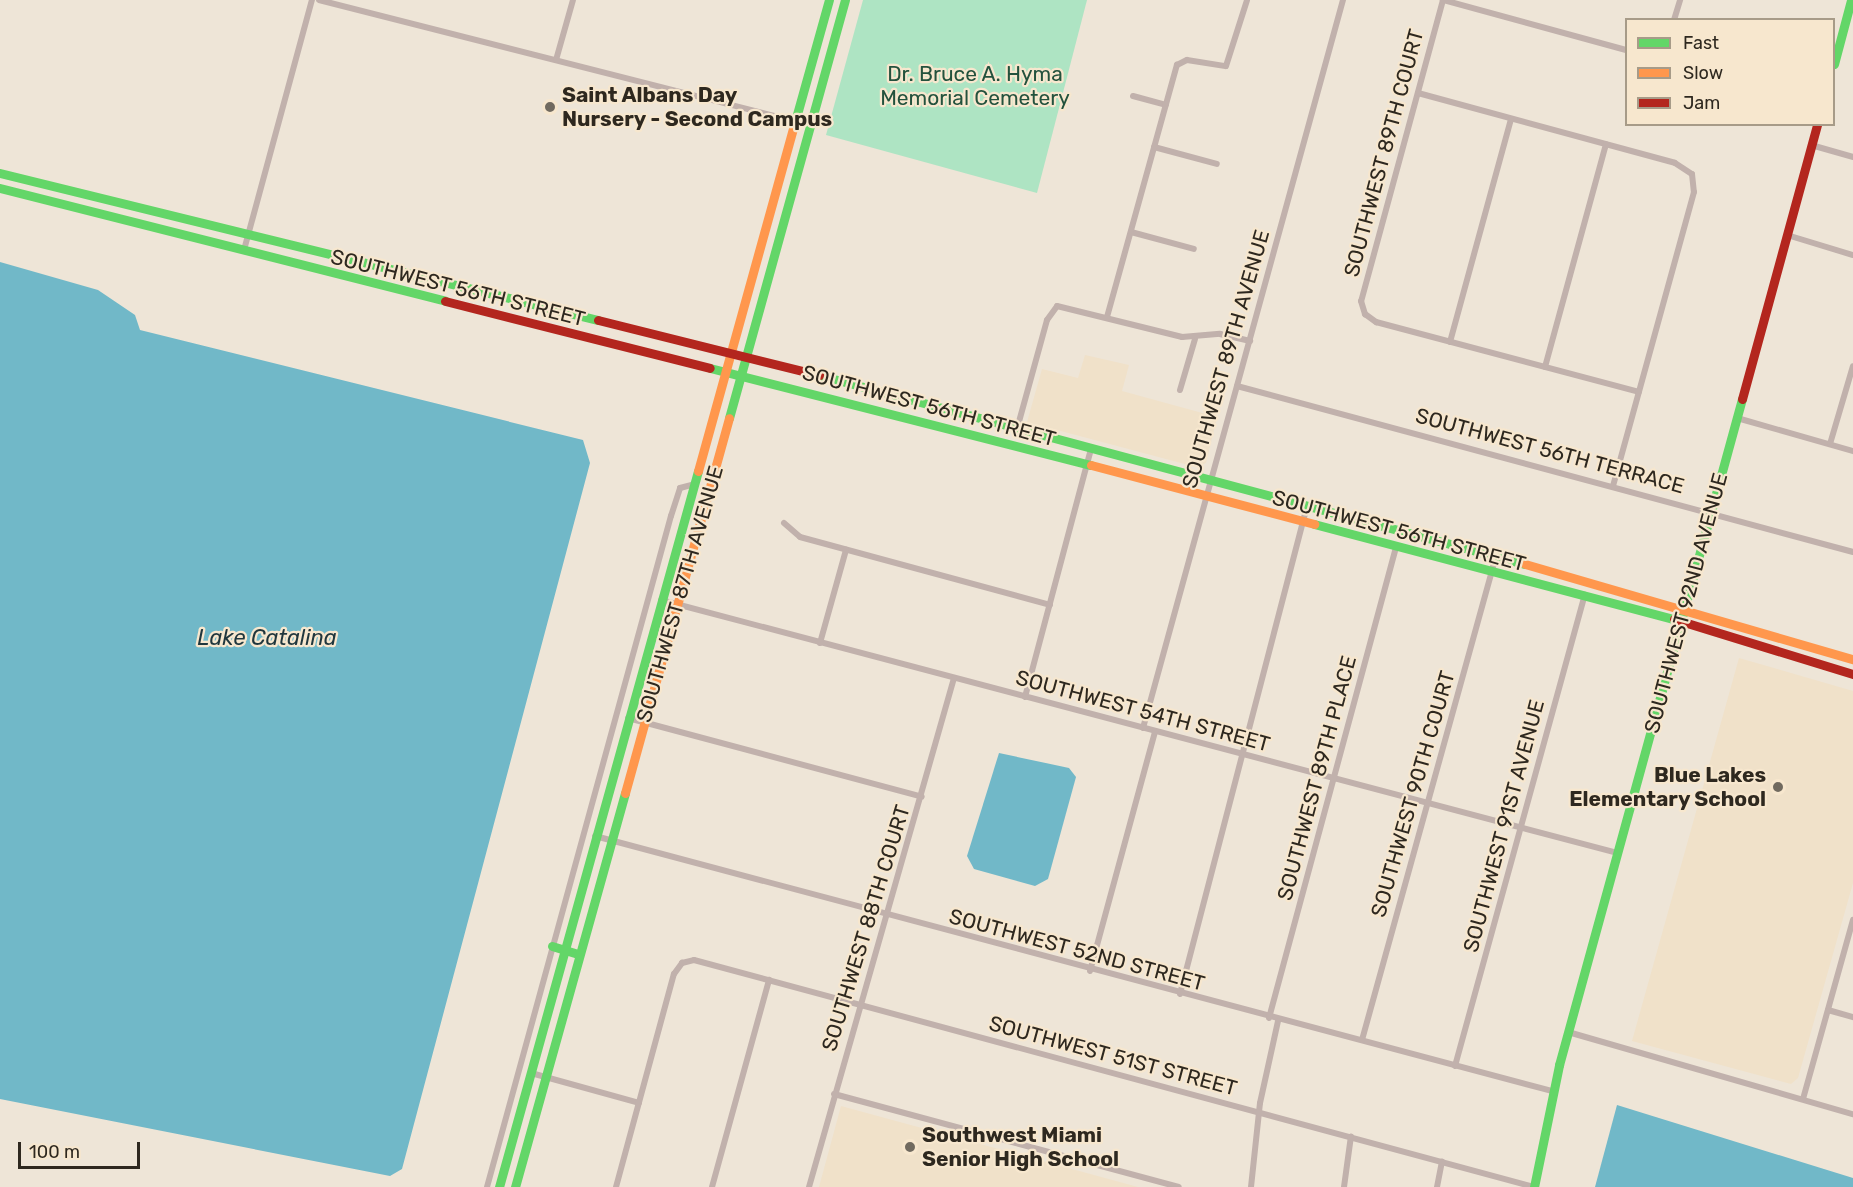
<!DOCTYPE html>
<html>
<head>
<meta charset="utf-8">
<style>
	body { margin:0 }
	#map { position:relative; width:1853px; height:1187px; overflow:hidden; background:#eee5d7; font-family:Rubik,sans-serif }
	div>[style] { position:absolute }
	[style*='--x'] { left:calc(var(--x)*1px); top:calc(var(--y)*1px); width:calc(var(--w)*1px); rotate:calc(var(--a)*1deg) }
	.built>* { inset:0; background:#f0e1c9 }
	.green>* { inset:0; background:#aee4c3 }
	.water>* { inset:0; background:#71b8c8 }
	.street>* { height:6px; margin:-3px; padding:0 3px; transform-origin:3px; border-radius:3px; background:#c1b1ac }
	.fast>* { height:9px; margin:-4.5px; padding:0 4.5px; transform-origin:4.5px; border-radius:4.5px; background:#63d668 }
	.slow>* { height:9px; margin:-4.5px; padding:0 4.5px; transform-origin:4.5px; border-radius:4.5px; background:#ff974d }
	.jam>* { height:9px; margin:-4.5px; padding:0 4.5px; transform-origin:4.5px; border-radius:4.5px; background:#b3261e }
	.dots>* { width:16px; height:16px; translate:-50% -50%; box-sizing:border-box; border:3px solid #f7e7ce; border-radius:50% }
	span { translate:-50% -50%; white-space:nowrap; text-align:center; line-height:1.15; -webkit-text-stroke:4.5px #f7e7ce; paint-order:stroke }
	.park-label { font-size:21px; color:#23523d }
	.poi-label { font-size:21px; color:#2e281f; font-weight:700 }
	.left { translate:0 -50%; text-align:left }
	.right { translate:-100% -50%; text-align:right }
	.street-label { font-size:21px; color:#2e281f }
	.water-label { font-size:22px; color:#1f363d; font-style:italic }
	.legend { position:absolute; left:1625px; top:18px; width:210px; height:108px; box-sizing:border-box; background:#f7e7ce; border:2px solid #a79b88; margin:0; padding:8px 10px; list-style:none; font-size:18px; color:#2e281f }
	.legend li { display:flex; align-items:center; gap:12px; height:30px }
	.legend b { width:30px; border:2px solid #a79b88 }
	.scale { position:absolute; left:18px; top:1142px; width:122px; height:27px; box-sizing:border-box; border:3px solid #2e281f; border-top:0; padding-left:8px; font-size:18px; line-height:21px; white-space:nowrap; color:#2e281f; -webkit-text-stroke:4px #f7e7ce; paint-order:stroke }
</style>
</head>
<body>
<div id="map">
	<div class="built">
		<i style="clip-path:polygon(1085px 355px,1129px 365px,1122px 391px,1217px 417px,1206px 463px,1196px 467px,1027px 422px,1042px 369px,1078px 378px)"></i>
		<i style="clip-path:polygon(1739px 658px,1853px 691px,1853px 883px,1798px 1078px,1791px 1084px,1632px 1041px)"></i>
		<i style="clip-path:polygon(841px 1106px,1138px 1187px,819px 1187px)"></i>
	</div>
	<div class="green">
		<i style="clip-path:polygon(863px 0,1087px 0,1037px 193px,826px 135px)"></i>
	</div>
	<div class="water">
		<i style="clip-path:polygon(0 262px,98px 290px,135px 315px,140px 330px,583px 440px,590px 463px,402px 1169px,390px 1176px,0 1099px)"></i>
		<i style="clip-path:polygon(999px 753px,1069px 768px,1076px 777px,1048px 879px,1035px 886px,974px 869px,967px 856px)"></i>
		<i style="clip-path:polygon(1617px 1105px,1853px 1178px,1853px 1187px,1595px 1187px)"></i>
	</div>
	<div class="street">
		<i style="--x:319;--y:0;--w:507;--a:14.28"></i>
		<i style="--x:1674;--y:20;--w:21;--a:-73"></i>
		<i style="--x:1626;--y:50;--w:190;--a:-164.7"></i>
		<i style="--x:1443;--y:0;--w:312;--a:105.2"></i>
		<i style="--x:1361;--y:301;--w:14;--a:73"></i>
		<i style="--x:1365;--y:314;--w:14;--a:36"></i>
		<i style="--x:1376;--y:322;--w:272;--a:14.9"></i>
		<i style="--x:556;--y:60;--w:62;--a:-74.2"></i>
		<i style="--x:1418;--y:93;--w:266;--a:15.2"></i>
		<i style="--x:1675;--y:163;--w:20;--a:33"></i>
		<i style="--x:1692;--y:174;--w:18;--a:84"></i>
		<i style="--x:1694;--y:192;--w:305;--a:105.4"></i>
		<i style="--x:1133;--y:96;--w:34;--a:15"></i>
		<i style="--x:1811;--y:145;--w:44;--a:15.9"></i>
		<i style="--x:1154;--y:147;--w:65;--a:15.1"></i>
		<i style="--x:1131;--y:232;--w:65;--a:15.1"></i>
		<i style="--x:1787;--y:235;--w:69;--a:16.9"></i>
		<i style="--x:244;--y:250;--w:259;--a:-74.8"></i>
		<i style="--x:1107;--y:317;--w:262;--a:-74.5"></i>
		<i style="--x:1177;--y:65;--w:11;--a:-27"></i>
		<i style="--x:1187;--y:60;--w:39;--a:9"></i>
		<i style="--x:1226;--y:66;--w:69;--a:-72.3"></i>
		<i style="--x:1450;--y:342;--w:231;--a:-74.7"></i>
		<i style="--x:1545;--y:367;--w:231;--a:-74.7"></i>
		<i style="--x:1237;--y:386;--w:638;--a:15.08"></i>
		<i style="--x:1180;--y:390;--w:53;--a:-73.6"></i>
		<i style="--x:1737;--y:418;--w:121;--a:15.9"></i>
		<i style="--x:1017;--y:429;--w:113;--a:-74.6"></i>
		<i style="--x:1047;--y:320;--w:17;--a:-54"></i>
		<i style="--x:1057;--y:306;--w:129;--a:13.9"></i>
		<i style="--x:1182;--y:337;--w:38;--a:-5"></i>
		<i style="--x:1220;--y:334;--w:31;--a:13"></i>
		<i style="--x:1830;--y:444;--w:81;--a:-73.6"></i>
		<i style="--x:784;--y:523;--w:21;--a:41"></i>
		<i style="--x:800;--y:537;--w:259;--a:15.2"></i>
		<i style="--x:661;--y:600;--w:989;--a:14.82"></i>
		<i style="--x:820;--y:643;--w:97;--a:-74.4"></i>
		<i style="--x:1025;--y:697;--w:257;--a:-75.1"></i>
		<i style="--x:628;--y:718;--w:304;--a:15"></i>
		<i style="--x:1143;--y:728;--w:755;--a:-74.64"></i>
		<i style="--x:595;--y:836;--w:990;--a:14.92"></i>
		<i style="--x:1090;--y:971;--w:248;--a:-74.8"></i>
		<i style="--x:1180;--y:994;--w:504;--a:-75.41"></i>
		<i style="--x:1828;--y:1010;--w:26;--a:16"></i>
		<i style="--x:1269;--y:1018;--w:489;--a:-74.9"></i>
		<i style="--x:1568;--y:1032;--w:297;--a:16.1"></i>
		<i style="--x:1362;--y:1040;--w:502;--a:-74.52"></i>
		<i style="--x:1455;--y:1066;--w:489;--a:-74.6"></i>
		<i style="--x:531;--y:1073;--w:112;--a:15.5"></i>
		<i style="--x:834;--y:1094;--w:357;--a:15.1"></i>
		<i style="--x:1803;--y:1099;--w:186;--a:-74.4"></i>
		<i style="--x:487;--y:1187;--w:696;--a:-74.67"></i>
		<i style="--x:671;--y:516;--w:29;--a:-72"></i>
		<i style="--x:680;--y:488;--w:16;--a:-15"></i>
		<i style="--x:616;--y:1187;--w:221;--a:-74.8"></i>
		<i style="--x:674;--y:974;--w:14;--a:-54"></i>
		<i style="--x:682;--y:963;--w:12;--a:-14"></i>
		<i style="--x:694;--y:960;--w:870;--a:15.12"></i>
		<i style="--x:712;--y:1187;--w:215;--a:-74.6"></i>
		<i style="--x:809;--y:1187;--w:529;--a:-74.1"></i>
		<i style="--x:1251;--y:1187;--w:84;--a:-83.9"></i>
		<i style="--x:1260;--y:1103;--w:84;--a:-77.6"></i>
		<i style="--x:1344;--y:1187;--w:51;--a:-82.2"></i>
		<i style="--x:1437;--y:1187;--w:26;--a:-79"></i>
	</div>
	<div class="fast">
		<i style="--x:1834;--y:64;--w:66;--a:-75.1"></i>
		<i style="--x:794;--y:125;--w:130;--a:-74.4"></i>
		<i style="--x:0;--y:173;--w:616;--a:13.81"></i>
		<i style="--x:0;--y:188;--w:459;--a:14.2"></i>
		<i style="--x:710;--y:368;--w:393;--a:14.3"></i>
		<i style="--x:819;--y:375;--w:731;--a:14.99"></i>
		<i style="--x:729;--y:418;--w:434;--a:-74.5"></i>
		<i style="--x:1314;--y:524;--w:372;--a:14.8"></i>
		<i style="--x:552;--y:946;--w:28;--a:17"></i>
		<i style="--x:499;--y:1187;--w:743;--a:-74.47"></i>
		<i style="--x:515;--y:1187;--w:409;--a:-74.4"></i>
		<i style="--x:1534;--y:1187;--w:125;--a:-78.4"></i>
		<i style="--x:1559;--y:1065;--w:691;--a:-74.64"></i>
	</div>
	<div class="slow">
		<i style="--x:1091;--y:465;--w:231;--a:14.8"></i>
		<i style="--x:698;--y:471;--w:359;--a:-74.5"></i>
		<i style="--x:1525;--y:564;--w:341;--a:16.2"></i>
		<i style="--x:625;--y:793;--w:389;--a:-74.5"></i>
	</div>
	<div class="jam">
		<i style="--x:445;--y:301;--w:273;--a:14.2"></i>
		<i style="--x:598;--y:320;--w:228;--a:14"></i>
		<i style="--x:1742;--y:399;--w:285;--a:-74.7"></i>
		<i style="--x:1674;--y:619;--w:187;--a:17.1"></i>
	</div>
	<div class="dots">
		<i style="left:550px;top:107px;background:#716a5f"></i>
		<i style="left:1778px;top:787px;background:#716a5f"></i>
		<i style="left:910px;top:1147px;background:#716a5f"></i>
	</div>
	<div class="park-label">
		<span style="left:975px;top:86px">Dr. Bruce A. Hyma<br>Memorial Cemetery</span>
	</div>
	<div class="poi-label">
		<span class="left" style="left:562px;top:107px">Saint Albans Day<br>Nursery - Second Campus</span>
		<span class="right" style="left:1766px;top:787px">Blue Lakes<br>Elementary School</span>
		<span class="left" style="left:922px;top:1147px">Southwest Miami<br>Senior High School</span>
	</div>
	<div class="street-label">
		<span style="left:1384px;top:153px;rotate:-75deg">SOUTHWEST 89TH COURT</span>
		<span style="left:458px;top:288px;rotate:14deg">SOUTHWEST 56TH STREET</span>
		<span style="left:1226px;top:359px;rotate:-74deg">SOUTHWEST 89TH AVENUE</span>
		<span style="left:929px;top:406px;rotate:15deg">SOUTHWEST 56TH STREET</span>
		<span style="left:1550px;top:451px;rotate:15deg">SOUTHWEST 56TH TERRACE</span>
		<span style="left:1399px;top:531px;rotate:15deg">SOUTHWEST 56TH STREET</span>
		<span style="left:680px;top:594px;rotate:-74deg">SOUTHWEST 87TH AVENUE</span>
		<span style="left:1686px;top:603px;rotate:-75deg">SOUTHWEST 92ND AVENUE</span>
		<span style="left:1143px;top:711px;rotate:15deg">SOUTHWEST 54TH STREET</span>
		<span style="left:1317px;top:778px;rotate:-75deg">SOUTHWEST 89TH PLACE</span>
		<span style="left:1413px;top:794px;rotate:-74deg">SOUTHWEST 90TH COURT</span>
		<span style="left:1504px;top:826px;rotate:-75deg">SOUTHWEST 91ST AVENUE</span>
		<span style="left:866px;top:928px;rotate:-73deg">SOUTHWEST 88TH COURT</span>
		<span style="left:1077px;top:950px;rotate:15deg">SOUTHWEST 52ND STREET</span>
		<span style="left:1113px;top:1056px;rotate:15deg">SOUTHWEST 51ST STREET</span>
	</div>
	<div class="water-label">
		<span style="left:267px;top:638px">Lake Catalina</span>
	</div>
	<ul class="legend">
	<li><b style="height:8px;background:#63d668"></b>Fast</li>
	<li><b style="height:8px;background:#ff974d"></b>Slow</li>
	<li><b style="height:8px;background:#b3261e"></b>Jam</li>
	</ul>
	<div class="scale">100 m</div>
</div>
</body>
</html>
